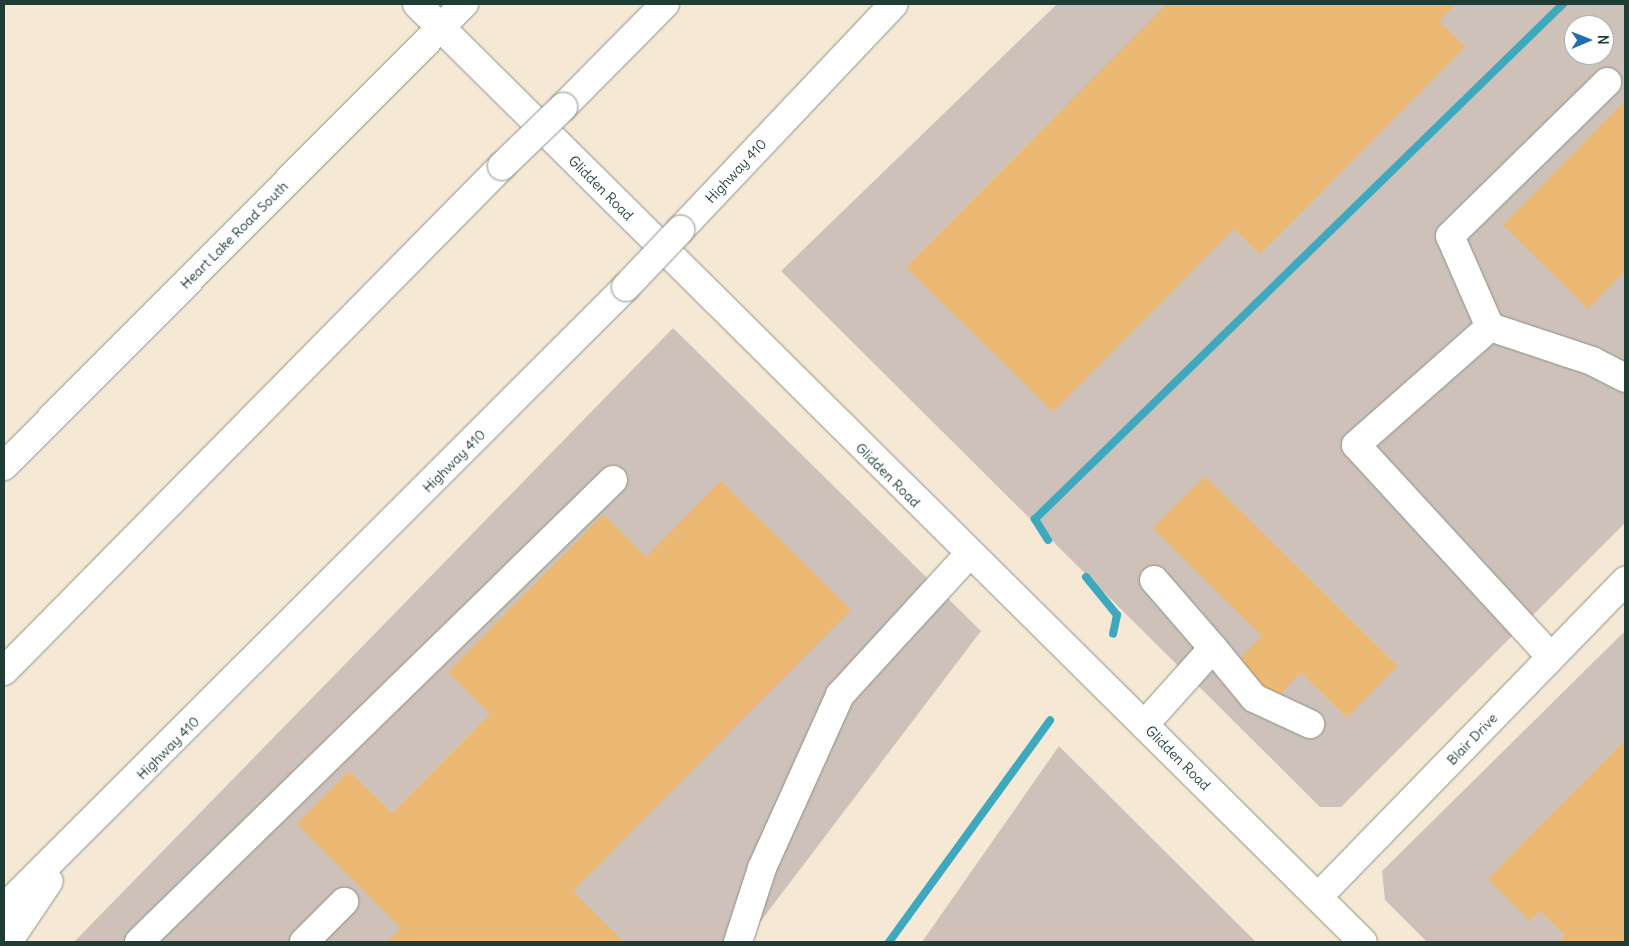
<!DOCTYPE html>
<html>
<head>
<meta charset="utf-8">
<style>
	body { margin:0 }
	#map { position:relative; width:1629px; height:946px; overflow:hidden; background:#f5e9d5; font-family:Delius,sans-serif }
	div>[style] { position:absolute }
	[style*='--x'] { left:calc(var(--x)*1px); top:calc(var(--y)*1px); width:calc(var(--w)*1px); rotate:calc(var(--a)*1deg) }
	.industrial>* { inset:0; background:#cec1ba }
	.stream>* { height:8px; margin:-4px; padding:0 4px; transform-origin:4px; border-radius:4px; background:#3ea9be }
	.building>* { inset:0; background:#ebb974 }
	.roads { filter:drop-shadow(0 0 1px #8a9384) drop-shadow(0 0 1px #8a9384) }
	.minor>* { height:28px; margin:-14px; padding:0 14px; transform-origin:14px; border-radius:14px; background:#fff }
	.highway>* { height:28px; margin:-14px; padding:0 14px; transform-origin:14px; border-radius:14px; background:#fff }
	.bridges { filter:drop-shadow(0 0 1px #8a9384) drop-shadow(0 0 1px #8a9384) }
	.highway-bridge>* { height:28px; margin:-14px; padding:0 14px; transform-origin:14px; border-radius:14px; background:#fff }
	span { translate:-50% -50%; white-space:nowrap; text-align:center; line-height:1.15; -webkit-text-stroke:4px #fff; paint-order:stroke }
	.street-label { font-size:14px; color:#1f3d34 }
	.frame { position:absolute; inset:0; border:5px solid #1f3d34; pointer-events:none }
	.north { position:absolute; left:1564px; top:15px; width:50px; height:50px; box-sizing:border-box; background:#fff; border:1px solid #a5b1ae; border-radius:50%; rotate:89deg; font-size:14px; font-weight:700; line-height:20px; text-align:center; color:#1f3d34 }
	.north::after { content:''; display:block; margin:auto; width:18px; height:22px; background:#1f6fb2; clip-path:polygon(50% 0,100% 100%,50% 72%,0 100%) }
</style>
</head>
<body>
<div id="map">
	<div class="industrial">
		<i style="clip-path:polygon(evenodd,1057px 4px,1625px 4px,1625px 523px,1341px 807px,1320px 807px,781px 271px,1057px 4px,1574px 25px,1604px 25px,1604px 55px,1574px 55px,1574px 25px)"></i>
		<i style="clip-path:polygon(673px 328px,981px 631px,745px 942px,74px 942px)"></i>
		<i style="clip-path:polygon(1625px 631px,1625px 942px,1427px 942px,1385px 900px,1382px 871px)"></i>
		<i style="clip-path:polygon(1059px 746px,1256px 942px,922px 942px)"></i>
	</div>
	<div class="stream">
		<i style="--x:1048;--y:540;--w:25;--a:-122"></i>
		<i style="--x:1035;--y:519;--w:738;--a:-44.29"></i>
		<i style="--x:1086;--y:577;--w:49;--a:50.8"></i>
		<i style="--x:1117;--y:615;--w:19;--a:102"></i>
		<i style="--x:889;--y:942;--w:274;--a:-54"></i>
	</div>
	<div class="building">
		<i style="clip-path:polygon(1167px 4px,1456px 4px,1439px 21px,1465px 47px,1260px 254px,1234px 229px,1053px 412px,906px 267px)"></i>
		<i style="clip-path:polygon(1625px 101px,1625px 271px,1588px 309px,1503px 225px)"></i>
		<i style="clip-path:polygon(1205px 476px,1398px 666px,1347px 718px,1301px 673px,1273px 701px,1235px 664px,1262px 636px,1153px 528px)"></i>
		<i style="clip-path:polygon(721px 481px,851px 610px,573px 891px,624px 942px,387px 942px,401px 928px,297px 824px,349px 771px,392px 813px,490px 714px,448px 672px,603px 514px,646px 557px)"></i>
		<i style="clip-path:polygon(1624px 741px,1625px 942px,1558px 942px,1565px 935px,1540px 911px,1530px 921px,1488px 879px)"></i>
	</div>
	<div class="roads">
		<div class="minor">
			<i style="--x:417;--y:4;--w:1332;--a:44.76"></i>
			<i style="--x:1490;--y:327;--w:99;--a:-113.7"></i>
			<i style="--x:1450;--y:236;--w:220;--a:-44.4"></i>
			<i style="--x:4;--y:466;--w:652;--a:-45.12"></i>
			<i style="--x:1213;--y:648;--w:65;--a:50.6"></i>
			<i style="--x:1254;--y:698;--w:62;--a:24.9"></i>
			<i style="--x:1551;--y:657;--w:288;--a:-132.6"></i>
			<i style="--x:1356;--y:445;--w:179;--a:-41.4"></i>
			<i style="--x:1490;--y:327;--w:108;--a:18.4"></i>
			<i style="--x:1592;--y:361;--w:37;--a:27"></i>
			<i style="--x:1144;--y:725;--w:103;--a:-48.1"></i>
			<i style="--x:1213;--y:648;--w:90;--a:-130.9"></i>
			<i style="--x:1318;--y:897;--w:441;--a:-45.8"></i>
			<i style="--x:139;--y:942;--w:662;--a:-44.27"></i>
			<i style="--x:304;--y:942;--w:57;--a:-45"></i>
			<i style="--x:738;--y:942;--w:78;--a:-72"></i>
			<i style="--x:762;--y:868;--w:190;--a:-65.7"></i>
			<i style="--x:840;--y:695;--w:191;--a:-47.5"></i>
		</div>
		<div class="highway">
			<i style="--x:563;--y:107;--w:145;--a:-45.3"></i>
			<i style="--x:680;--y:230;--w:311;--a:-46.6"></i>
			<i style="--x:4;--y:671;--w:709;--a:-45.4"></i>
			<i style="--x:4;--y:908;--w:879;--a:-44.95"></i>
			<i style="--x:8;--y:942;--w:73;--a:-56.1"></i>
		</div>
	</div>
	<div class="bridges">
		<div class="highway-bridge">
			<i style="--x:502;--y:166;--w:85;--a:-44"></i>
			<i style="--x:626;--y:287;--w:79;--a:-46.5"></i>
		</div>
	</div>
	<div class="street-label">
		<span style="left:736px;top:171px;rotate:-47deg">Highway 410</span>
		<span style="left:601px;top:188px;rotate:45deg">Glidden Road</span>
		<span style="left:234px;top:235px;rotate:-45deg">Heart Lake Road South</span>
		<span style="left:454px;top:461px;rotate:-45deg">Highway 410</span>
		<span style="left:888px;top:475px;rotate:45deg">Glidden Road</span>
		<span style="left:1472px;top:739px;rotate:-46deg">Blair Drive</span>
		<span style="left:168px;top:748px;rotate:-45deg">Highway 410</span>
		<span style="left:1178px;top:758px;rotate:45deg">Glidden Road</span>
	</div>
	<div class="frame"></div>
	<div class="north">N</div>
</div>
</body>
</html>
